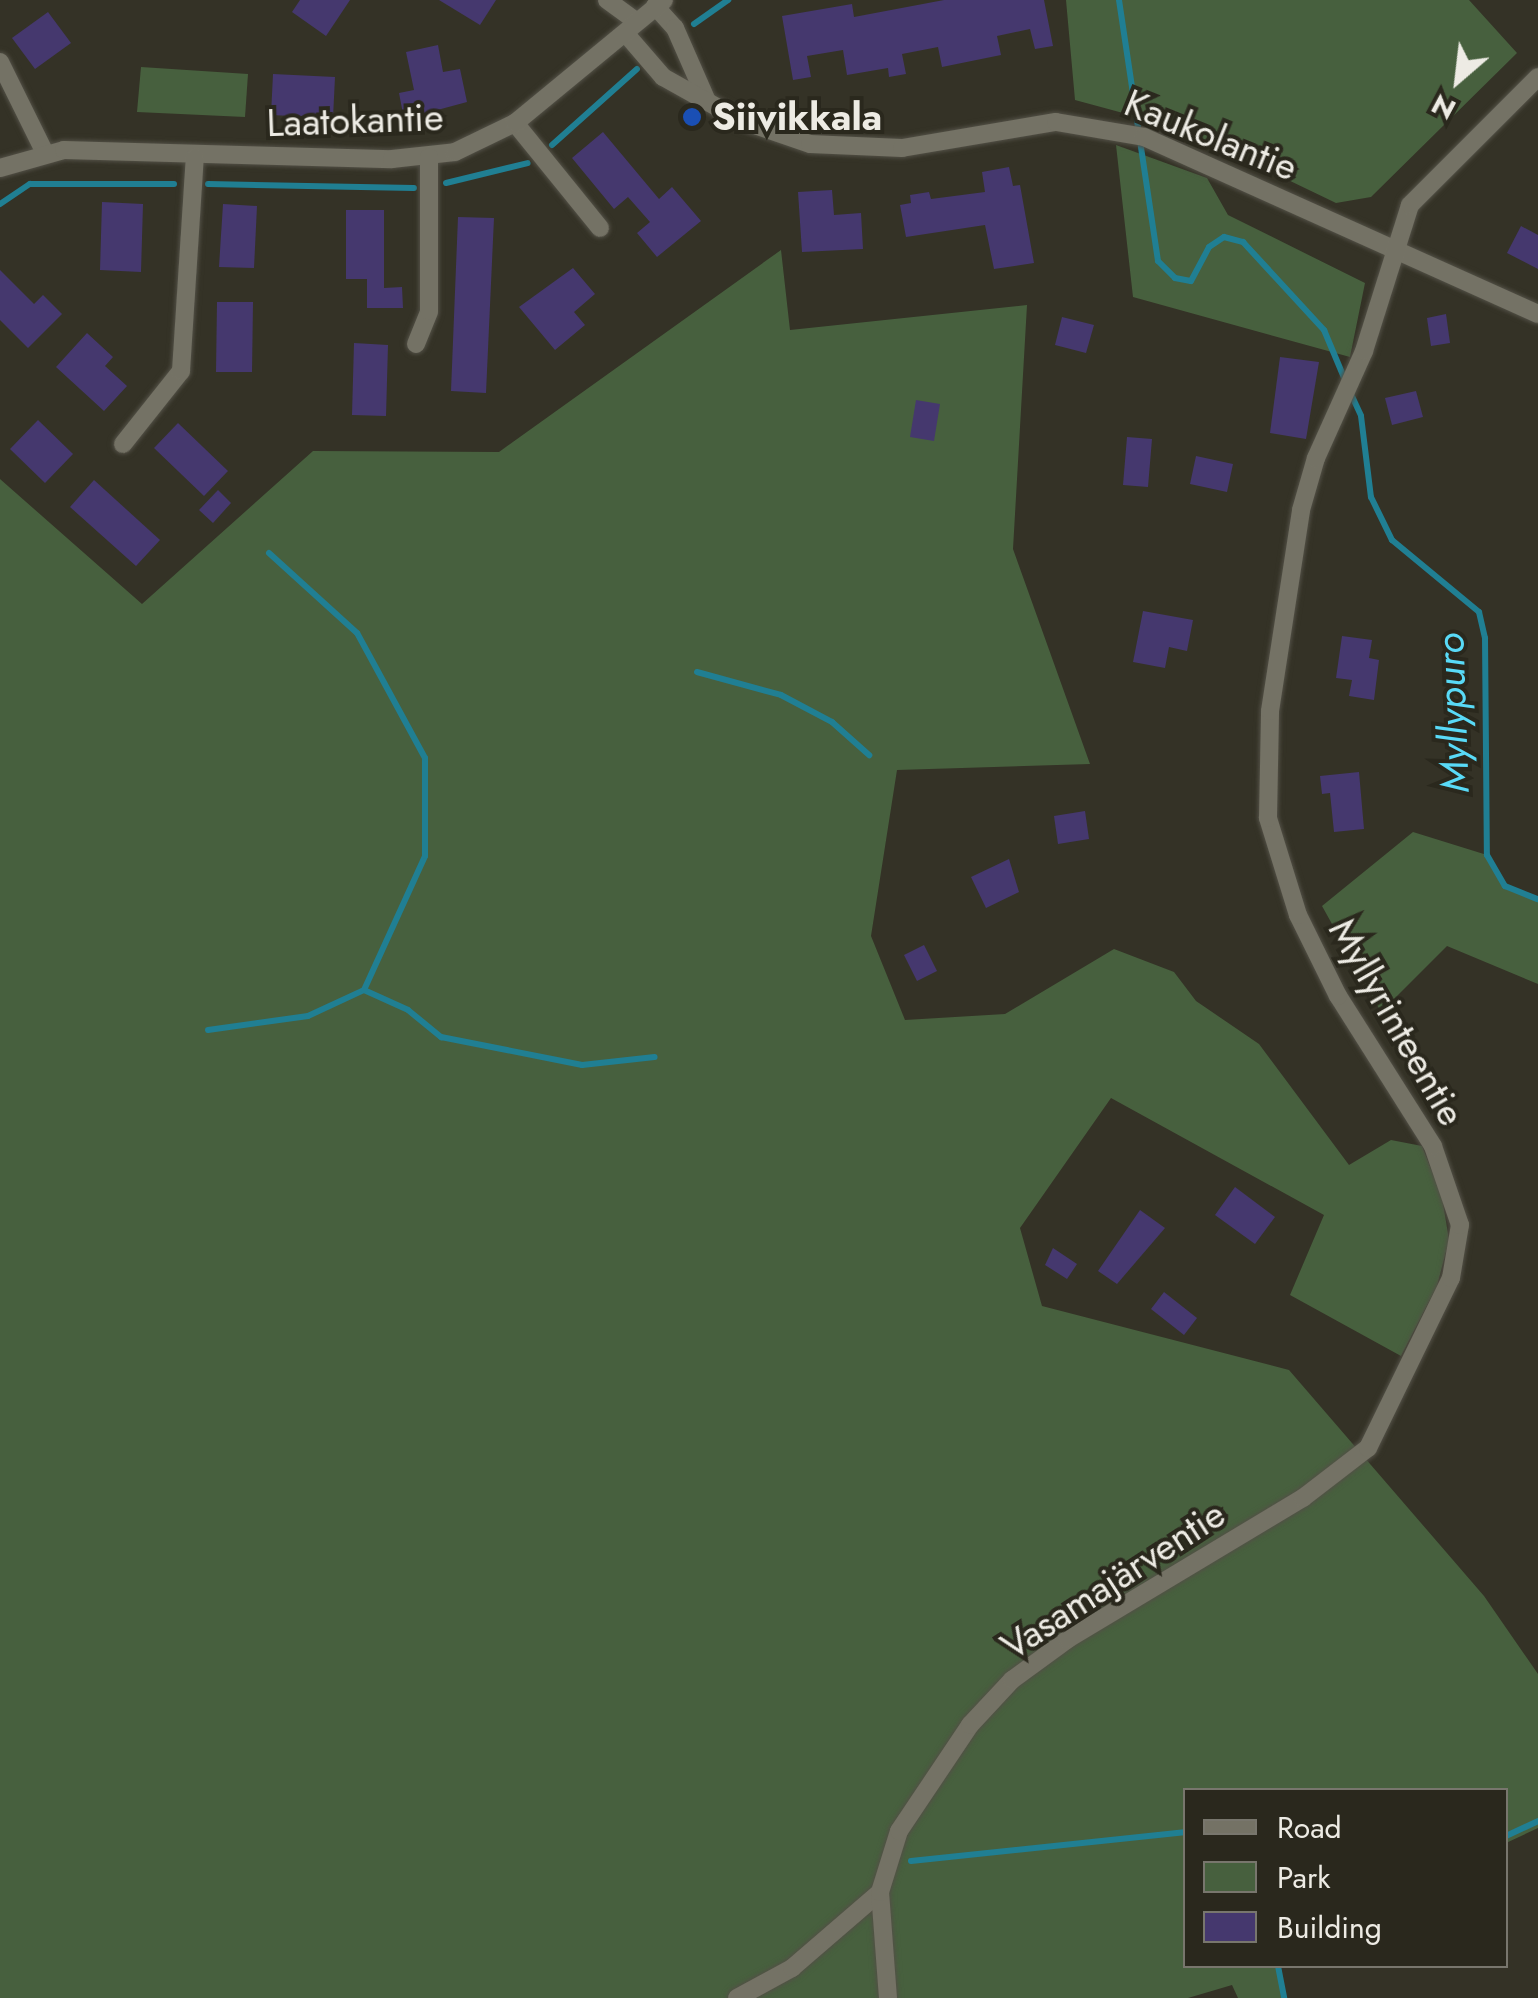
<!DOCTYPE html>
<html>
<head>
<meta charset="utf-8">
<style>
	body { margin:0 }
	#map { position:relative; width:1538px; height:1998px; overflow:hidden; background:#343226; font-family:Jost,sans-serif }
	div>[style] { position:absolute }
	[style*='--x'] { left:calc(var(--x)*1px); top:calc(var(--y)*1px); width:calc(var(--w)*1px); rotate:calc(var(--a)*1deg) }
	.green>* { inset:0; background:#47603e }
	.stream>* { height:6px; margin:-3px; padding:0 3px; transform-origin:3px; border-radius:3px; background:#207f93 }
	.building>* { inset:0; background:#45386e }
	.roads { filter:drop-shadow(0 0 2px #525046) drop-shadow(0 0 2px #525046) }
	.street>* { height:18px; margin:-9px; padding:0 9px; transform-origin:9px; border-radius:9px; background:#747265 }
	.dots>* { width:28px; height:28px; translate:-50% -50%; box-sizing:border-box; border:5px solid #2a281d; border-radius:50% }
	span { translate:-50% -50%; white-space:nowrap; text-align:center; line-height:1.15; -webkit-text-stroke:8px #2a281d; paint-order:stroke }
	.poi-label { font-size:38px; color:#edebe4; font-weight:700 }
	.left { translate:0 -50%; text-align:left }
	.street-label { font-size:38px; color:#edebe4 }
	.water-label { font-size:40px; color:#59daf7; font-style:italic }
	.legend { position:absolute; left:1183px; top:1788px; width:325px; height:180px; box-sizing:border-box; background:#2a281d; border:2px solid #78766d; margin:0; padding:12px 18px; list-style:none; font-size:30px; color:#edebe4 }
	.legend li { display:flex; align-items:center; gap:20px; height:50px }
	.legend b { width:50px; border:2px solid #78766d }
	.north { position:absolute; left:1408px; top:30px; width:100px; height:100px; -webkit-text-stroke:8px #2a281d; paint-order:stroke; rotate:208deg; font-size:28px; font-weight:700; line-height:40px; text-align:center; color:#edebe4 }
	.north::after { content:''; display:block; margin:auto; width:35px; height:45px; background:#edebe4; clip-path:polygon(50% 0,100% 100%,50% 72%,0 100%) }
</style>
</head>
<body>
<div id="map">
	<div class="green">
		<i style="clip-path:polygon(1066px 0,1469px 0,1517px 53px,1371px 197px,1336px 203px,1182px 129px,1075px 100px)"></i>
		<i style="clip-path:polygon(141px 67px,248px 74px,245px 117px,137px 112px)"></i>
		<i style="clip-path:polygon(1116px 145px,1207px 178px,1228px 215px,1365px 283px,1350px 357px,1133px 297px)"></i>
		<i style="clip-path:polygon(781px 250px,790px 330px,1027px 305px,1013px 549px,1090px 764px,897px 770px,871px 936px,905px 1020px,1005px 1014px,1114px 949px,1174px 972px,1196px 1001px,1259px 1044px,1349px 1165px,1391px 1140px,1422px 1146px,1442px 1197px,1449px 1240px,1437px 1286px,1401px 1356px,1290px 1295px,1324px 1215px,1111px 1098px,1020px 1228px,1042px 1306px,1289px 1370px,1484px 1596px,1538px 1674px,1538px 1828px,1506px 1843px,1506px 1790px,1186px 1790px,1186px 1966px,1278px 1966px,1284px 1998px,1238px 1998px,1232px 1985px,1188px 1998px,0 1998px,0 479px,142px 604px,313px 451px,499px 452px)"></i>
		<i style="clip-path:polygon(1413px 832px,1487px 855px,1505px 886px,1538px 899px,1538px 984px,1447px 946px,1381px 1012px,1322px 906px)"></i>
	</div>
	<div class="stream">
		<i style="--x:1119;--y:0;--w:264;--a:81.5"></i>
		<i style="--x:1158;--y:261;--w:24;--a:45"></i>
		<i style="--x:1175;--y:278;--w:16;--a:11"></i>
		<i style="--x:1191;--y:281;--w:38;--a:-62"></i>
		<i style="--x:1209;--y:247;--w:18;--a:-34"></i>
		<i style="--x:1224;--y:237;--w:20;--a:15"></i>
		<i style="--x:1243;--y:242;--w:120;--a:47.4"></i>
		<i style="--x:1324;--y:330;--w:54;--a:67.2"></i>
		<i style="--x:694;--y:24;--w:42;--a:-35.2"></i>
		<i style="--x:552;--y:145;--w:114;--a:-41.8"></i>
		<i style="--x:446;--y:183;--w:84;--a:-13.7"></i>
		<i style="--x:208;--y:184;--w:206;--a:1.1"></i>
		<i style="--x:0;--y:204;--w:36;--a:-34"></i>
		<i style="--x:30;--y:184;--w:144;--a:0"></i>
		<i style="--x:1350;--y:392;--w:26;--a:65"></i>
		<i style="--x:1361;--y:416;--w:82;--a:83"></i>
		<i style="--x:1371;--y:497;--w:48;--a:64"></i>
		<i style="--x:1392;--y:540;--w:113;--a:39.6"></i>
		<i style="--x:1479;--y:612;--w:27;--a:77"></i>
		<i style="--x:1485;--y:638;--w:217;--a:89.5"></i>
		<i style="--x:1487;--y:855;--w:36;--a:60"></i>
		<i style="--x:1505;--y:886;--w:35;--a:22"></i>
		<i style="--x:697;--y:672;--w:87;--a:15.3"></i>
		<i style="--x:781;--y:695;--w:58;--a:27.9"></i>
		<i style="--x:832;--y:722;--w:50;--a:41.7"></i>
		<i style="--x:364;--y:990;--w:48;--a:24.4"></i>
		<i style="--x:408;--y:1010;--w:43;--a:39.3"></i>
		<i style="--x:441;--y:1037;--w:144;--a:11.2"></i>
		<i style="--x:582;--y:1065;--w:73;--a:-6.3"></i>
		<i style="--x:208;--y:1030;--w:101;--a:-8"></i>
		<i style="--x:308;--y:1016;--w:62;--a:-24.9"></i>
		<i style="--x:364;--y:990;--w:147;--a:-65.5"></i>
		<i style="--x:425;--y:856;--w:98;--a:-90"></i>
		<i style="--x:425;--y:758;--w:142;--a:-118.5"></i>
		<i style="--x:357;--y:633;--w:119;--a:-137.7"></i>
		<i style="--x:1506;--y:1836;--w:35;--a:-25"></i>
		<i style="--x:911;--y:1861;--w:277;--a:-6"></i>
		<i style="--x:1278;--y:1966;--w:33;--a:79"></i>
	</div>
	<div class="building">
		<i style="clip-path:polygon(300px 0,350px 0,326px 36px,292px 12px)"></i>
		<i style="clip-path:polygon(439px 0,496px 0,480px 25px)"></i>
		<i style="clip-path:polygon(944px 0,1044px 0,1053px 46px,1035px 49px,1030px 29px,997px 36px,1001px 55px,942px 67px,938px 47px,902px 54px,906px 74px,889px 77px,888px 68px,847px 75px,843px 50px,807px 56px,811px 77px,793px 80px,782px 16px,852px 4px,854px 17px)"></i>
		<i style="clip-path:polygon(48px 12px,71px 43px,35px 69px,12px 38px)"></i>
		<i style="clip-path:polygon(438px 45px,443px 72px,460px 69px,467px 102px,404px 119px,399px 93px,414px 90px,406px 52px)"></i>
		<i style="clip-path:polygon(273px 74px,335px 77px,333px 118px,271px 115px)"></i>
		<i style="clip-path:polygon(603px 132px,659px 199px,672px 187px,701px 221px,657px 257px,637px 233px,650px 222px,628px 197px,614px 209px,572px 158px)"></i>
		<i style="clip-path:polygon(1009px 167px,1013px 186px,1020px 185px,1034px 263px,994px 269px,985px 225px,906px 237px,900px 205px,911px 203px,910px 195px,929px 192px,931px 199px,985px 192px,982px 172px)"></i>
		<i style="clip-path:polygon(832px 190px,834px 215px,861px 213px,863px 249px,802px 252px,798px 192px)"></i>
		<i style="clip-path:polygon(102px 202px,143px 204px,141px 272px,100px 270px)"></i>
		<i style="clip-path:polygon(223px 204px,257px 206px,254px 268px,219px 267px)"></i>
		<i style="clip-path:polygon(346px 210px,384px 210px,384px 288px,402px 287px,403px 308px,367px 308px,367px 279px,346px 279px)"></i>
		<i style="clip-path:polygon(458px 217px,494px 218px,486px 393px,451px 391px)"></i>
		<i style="clip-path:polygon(1521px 226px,1538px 235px,1538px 269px,1507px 253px)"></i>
		<i style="clip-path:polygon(573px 268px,595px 294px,574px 312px,585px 325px,555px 350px,519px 307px)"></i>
		<i style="clip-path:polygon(0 270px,34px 304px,43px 295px,62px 314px,28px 348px,0 320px)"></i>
		<i style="clip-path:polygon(217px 302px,253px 302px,252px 372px,216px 372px)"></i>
		<i style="clip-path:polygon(1446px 314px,1450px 343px,1431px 346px,1427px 318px)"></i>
		<i style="clip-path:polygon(1062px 317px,1094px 325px,1086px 353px,1055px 345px)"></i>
		<i style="clip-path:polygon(87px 333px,113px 357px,105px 366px,127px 386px,104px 411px,56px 367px)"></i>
		<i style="clip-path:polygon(354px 343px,388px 345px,386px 416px,352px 415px)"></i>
		<i style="clip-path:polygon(1280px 357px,1319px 362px,1306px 439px,1270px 433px)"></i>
		<i style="clip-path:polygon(1416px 391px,1423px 417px,1392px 425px,1385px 398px)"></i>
		<i style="clip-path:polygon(916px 400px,940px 404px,934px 441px,910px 437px)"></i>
		<i style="clip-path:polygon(38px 420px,73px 454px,45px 483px,10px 449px)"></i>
		<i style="clip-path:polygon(178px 423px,228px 471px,204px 496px,154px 448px)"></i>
		<i style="clip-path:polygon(1127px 437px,1152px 439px,1148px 487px,1123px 485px)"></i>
		<i style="clip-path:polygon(1196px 456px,1233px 464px,1227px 492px,1190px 484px)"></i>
		<i style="clip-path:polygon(94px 480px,160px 540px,136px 566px,70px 507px)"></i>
		<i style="clip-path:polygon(218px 490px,231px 503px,213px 523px,199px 510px)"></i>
		<i style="clip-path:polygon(1143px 611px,1193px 620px,1187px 651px,1169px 647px,1165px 668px,1133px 662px)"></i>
		<i style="clip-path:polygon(1342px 636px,1372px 640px,1369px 658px,1379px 660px,1374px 700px,1349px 696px,1352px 680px,1336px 678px)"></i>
		<i style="clip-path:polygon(1359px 772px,1364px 829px,1334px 832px,1330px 793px,1322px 794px,1320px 776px)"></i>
		<i style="clip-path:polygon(1085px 811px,1089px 839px,1058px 844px,1054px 816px)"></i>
		<i style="clip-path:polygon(1009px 859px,1019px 892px,986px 908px,971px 877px)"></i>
		<i style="clip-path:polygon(924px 945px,937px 971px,917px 981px,904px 955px)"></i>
		<i style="clip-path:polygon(1235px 1187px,1275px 1217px,1255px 1244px,1215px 1215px)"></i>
		<i style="clip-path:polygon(1140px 1210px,1165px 1228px,1117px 1284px,1098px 1271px)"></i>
		<i style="clip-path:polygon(1053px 1248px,1077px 1264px,1067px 1279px,1045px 1265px)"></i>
		<i style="clip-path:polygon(1164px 1292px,1197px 1318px,1184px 1335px,1151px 1309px)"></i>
	</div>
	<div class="roads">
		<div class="street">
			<i style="--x:607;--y:0;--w:36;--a:36"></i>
			<i style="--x:655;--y:6;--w:30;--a:48"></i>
			<i style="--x:675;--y:28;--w:80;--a:66.3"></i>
			<i style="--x:626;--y:34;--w:57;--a:49.3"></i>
			<i style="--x:663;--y:77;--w:88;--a:29.2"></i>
			<i style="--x:740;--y:120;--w:74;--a:18.9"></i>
			<i style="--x:810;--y:144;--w:92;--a:2.5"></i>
			<i style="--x:902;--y:148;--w:156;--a:-9.6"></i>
			<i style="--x:1056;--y:122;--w:89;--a:9.7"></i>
			<i style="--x:1144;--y:137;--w:432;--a:24.2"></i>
			<i style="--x:0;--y:62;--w:99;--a:63.7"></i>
			<i style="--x:515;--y:123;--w:135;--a:51"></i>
			<i style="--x:0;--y:168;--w:66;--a:-15.7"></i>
			<i style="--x:64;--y:150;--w:328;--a:1.6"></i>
			<i style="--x:392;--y:159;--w:63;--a:-6.3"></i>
			<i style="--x:455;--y:152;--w:67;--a:-25.8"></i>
			<i style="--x:515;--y:123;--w:193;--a:-39.5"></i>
			<i style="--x:416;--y:344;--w:35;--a:-68"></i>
			<i style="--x:429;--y:311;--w:154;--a:-90"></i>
			<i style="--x:123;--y:444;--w:93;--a:-51.5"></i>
			<i style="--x:181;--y:371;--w:214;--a:-86.3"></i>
			<i style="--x:737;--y:1998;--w:63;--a:-28.6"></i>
			<i style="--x:792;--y:1968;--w:116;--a:-40.8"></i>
			<i style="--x:888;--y:1998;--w:106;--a:-94.3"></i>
			<i style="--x:880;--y:1892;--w:64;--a:-72.7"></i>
			<i style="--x:899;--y:1831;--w:128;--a:-56.2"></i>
			<i style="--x:970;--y:1725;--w:62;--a:-47"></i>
			<i style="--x:1012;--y:1680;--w:69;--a:-36.2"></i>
			<i style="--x:1068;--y:1639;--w:274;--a:-31"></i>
			<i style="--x:1303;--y:1498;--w:82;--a:-37.6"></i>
			<i style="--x:1368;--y:1448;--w:189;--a:-64"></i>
			<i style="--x:1451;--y:1278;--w:54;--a:-80.4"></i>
			<i style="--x:1460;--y:1225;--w:83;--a:-108.9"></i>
			<i style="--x:1433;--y:1146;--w:178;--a:-122.3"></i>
			<i style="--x:1338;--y:996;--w:90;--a:-116.3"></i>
			<i style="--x:1298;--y:915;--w:102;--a:-107.2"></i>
			<i style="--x:1268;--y:818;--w:107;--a:-88.9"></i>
			<i style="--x:1270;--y:711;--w:203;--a:-81.2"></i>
			<i style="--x:1301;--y:510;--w:54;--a:-73.9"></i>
			<i style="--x:1316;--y:458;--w:117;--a:-65.8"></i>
			<i style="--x:1364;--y:351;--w:153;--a:-72.5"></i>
			<i style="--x:1410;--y:205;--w:181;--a:-45"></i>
		</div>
	</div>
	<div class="dots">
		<i style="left:692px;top:117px;background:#1a4fb4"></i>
	</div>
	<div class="poi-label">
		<span class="left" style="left:712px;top:117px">Siivikkala</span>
	</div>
	<div class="street-label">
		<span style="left:355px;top:120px;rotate:-2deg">Laatokantie</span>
		<span style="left:1211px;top:135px;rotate:22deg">Kaukolantie</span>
		<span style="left:1397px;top:1022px;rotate:60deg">Myllyrinteentie</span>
		<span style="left:1113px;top:1580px;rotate:-33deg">Vasamajärventie</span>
	</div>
	<div class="water-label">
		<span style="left:1452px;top:713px;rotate:-92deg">Myllypuro</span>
	</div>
	<ul class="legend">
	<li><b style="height:12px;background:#747265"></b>Road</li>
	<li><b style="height:28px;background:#47603e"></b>Park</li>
	<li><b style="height:28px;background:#45386e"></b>Building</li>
	</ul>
	<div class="north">N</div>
</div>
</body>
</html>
